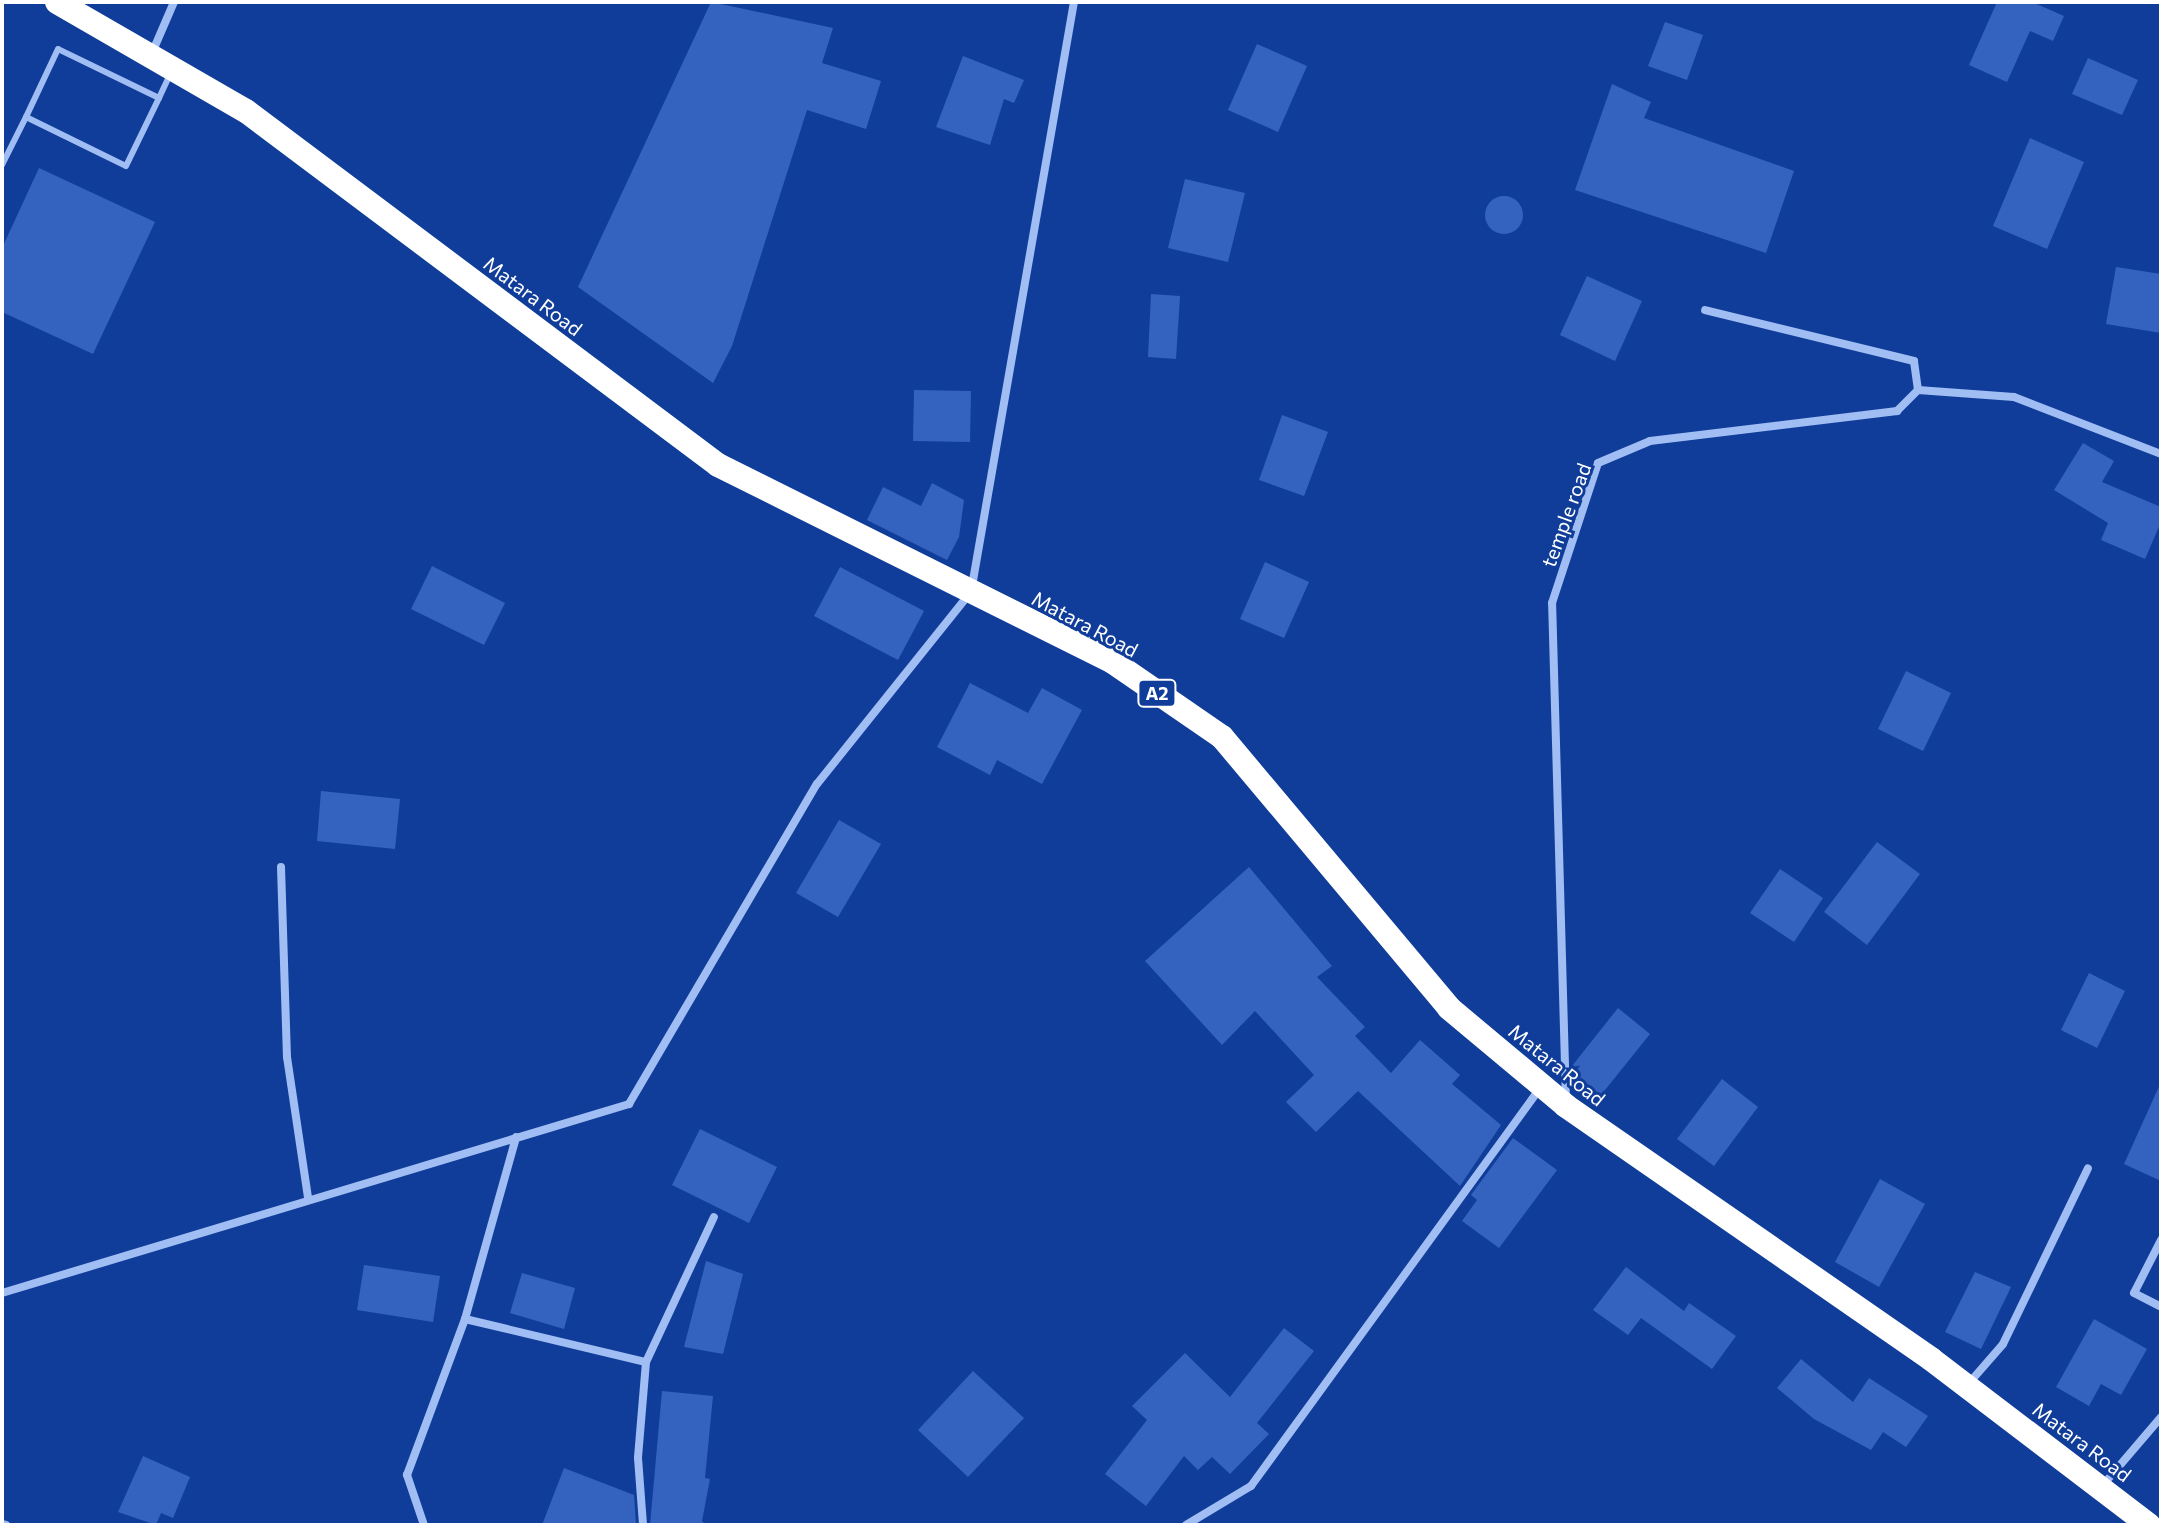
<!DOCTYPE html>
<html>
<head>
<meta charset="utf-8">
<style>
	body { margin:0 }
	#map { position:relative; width:2163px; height:1527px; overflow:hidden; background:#103d99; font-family:Commissioner,sans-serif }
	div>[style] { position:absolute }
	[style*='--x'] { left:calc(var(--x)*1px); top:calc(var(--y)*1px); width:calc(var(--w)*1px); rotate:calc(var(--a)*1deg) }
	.building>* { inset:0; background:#3463bf }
	.round { border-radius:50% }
	.lane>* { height:6px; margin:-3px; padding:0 3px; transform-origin:3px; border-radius:3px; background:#a1bef4 }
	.street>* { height:8px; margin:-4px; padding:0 4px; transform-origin:4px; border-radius:4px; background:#a1bef4 }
	.highway>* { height:24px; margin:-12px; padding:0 12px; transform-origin:12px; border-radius:12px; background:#fff }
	span { translate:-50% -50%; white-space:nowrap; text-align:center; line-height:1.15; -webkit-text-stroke:6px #103d99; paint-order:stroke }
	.shield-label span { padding:2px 6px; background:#103d99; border:2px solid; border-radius:6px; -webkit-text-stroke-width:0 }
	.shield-label { font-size:18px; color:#fff; font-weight:700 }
	.street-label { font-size:20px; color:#fff }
	.frame { position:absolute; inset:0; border:4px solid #fff; pointer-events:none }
</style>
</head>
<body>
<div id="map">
	<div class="building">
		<i style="clip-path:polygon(711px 2px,833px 28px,822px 63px,881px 81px,866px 129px,807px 110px,732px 346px,713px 383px,578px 287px)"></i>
		<i style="clip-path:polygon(1997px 2px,2032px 2px,2064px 16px,2053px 41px,2030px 31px,2007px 82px,1969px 65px)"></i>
		<i style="clip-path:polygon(1665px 22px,1703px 35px,1687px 80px,1648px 66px)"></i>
		<i style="clip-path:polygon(1257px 44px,1307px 66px,1278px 132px,1228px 110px)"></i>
		<i style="clip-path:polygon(963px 56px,1024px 80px,1014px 103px,1004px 99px,990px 145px,936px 127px)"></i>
		<i style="clip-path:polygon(2088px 58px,2138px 80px,2122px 115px,2072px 94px)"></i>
		<i style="clip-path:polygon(1612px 84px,1651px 102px,1644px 118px,1794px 171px,1766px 253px,1575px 190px)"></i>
		<i style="clip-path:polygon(2030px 138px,2084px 162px,2047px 249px,1993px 226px)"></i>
		<i style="clip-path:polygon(39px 168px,155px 222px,93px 354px,2px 312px,2px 248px)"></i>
		<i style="clip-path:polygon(1185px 179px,1245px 193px,1228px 262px,1168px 248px)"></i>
		<i class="round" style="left:1485px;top:196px;width:38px;height:38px"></i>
		<i style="clip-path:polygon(2116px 267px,2161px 274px,2161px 333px,2106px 324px)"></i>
		<i style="clip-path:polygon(1587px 276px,1642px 301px,1615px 361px,1560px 335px)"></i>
		<i style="clip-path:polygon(1151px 294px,1180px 296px,1176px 359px,1148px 357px)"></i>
		<i style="clip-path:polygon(914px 390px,971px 391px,970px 442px,913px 441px)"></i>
		<i style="clip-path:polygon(1282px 415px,1328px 432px,1304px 496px,1259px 480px)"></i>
		<i style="clip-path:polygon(2083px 443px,2114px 461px,2102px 482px,2161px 507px,2161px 522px,2145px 559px,2101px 540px,2108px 523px,2054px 490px)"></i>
		<i style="clip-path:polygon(932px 483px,964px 500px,959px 537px,947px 560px,867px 520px,883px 487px,921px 506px)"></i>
		<i style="clip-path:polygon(1265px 562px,1309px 582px,1284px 638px,1240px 619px)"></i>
		<i style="clip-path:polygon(432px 566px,505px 603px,484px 645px,411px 609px)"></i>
		<i style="clip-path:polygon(840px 567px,924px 611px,898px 660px,814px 616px)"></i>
		<i style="clip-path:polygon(1906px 671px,1951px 693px,1923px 751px,1878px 729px)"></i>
		<i style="clip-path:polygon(970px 683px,1028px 713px,1042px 688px,1082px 710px,1042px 784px,997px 760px,990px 775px,937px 747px)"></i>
		<i style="clip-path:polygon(321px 791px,400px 799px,395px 849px,317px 841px)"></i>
		<i style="clip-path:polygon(839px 820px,881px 844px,838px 917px,796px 893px)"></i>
		<i style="clip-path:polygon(1877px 842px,1920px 874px,1867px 945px,1824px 912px)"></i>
		<i style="clip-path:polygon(1249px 867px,1332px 966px,1317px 977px,1365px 1027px,1355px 1036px,1391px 1073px,1420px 1040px,1460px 1075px,1452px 1084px,1501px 1125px,1460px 1186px,1358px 1091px,1316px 1132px,1286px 1102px,1314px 1075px,1255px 1011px,1222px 1045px,1145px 961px)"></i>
		<i style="clip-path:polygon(1780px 869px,1823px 898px,1794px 942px,1750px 913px)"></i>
		<i style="clip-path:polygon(2089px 973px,2125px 991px,2097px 1048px,2061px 1030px)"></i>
		<i style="clip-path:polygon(1618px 1008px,1650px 1034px,1601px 1095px,1572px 1072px,1572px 1066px)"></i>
		<i style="clip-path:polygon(1722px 1079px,1758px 1107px,1714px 1166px,1677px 1139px)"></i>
		<i style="clip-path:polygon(2161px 1082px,2161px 1181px,2124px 1164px)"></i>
		<i style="clip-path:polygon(700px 1129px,777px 1167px,749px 1223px,672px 1185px)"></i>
		<i style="clip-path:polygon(1513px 1138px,1557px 1170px,1499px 1248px,1462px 1221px,1477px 1200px,1471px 1195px)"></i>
		<i style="clip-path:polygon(1880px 1179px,1925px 1204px,1879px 1287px,1835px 1262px)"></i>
		<i style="clip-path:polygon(706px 1261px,743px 1274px,723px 1354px,684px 1347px)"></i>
		<i style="clip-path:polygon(364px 1265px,440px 1276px,433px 1322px,357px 1310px)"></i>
		<i style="clip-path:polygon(1626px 1267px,1684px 1311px,1689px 1303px,1736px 1336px,1712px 1369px,1641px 1318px,1628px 1335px,1593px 1310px)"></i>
		<i style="clip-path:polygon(1975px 1272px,2011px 1287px,1981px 1349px,1945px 1332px)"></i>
		<i style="clip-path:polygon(522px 1273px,575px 1288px,564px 1329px,510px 1313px)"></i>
		<i style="clip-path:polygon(2094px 1319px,2147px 1349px,2121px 1395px,2101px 1384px,2089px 1406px,2056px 1387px)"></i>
		<i style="clip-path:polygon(1284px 1328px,1314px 1351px,1257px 1423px,1269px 1434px,1230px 1474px,1212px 1457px,1198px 1470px,1184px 1456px,1146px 1506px,1105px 1474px,1147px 1420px,1132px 1406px,1185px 1353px,1230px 1397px)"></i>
		<i style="clip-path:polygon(1801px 1359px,1853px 1402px,1869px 1378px,1928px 1416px,1906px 1447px,1883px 1432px,1871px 1450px,1814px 1419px,1777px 1388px)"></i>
		<i style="clip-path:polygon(973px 1371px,1024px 1418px,968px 1477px,918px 1430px)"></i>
		<i style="clip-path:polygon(662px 1391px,713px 1396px,705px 1478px,710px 1479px,702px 1521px,706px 1525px,650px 1525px)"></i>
		<i style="clip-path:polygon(143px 1456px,190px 1477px,173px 1518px,161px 1513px,156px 1525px,118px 1512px)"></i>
		<i style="clip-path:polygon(564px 1468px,634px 1495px,636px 1525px,542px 1525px)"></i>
	</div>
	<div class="lane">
		<i style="--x:159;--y:98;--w:112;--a:-154.1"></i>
		<i style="--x:58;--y:49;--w:75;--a:115.2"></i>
		<i style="--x:26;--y:117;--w:111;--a:26.1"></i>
		<i style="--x:126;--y:166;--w:76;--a:-64.1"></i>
		<i style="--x:159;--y:98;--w:29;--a:-65"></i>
		<i style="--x:2;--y:165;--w:54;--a:-63.4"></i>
	</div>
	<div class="street">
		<i style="--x:152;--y:53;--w:56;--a:-66.7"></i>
		<i style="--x:1918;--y:390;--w:96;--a:4.2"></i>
		<i style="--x:2014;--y:397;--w:158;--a:21.2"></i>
		<i style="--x:281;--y:867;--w:190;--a:88.2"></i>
		<i style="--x:287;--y:1057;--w:143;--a:81.5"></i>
		<i style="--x:1566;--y:1101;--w:498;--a:-91.6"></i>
		<i style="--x:1552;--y:603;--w:147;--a:-71.8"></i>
		<i style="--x:1598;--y:463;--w:56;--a:-22.9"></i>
		<i style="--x:1650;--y:441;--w:249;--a:-6.9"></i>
		<i style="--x:1897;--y:411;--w:30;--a:-45"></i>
		<i style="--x:1918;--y:390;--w:29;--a:-98"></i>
		<i style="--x:1914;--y:361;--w:215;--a:-166.3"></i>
		<i style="--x:2161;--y:1240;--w:59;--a:117"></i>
		<i style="--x:2134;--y:1293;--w:30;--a:27"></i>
		<i style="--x:2;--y:1293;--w:655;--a:-16.77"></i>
		<i style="--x:629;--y:1104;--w:371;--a:-59.6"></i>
		<i style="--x:817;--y:784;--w:246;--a:-51.3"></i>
		<i style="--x:971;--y:592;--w:599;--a:-80.1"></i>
		<i style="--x:465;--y:1319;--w:186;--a:13.4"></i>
		<i style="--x:646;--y:1362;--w:96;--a:94.8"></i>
		<i style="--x:638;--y:1458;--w:67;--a:85.7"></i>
		<i style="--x:646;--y:1362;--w:160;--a:-64.9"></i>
		<i style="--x:1970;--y:1382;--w:50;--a:-49"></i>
		<i style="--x:2003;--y:1344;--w:195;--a:-64.2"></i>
		<i style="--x:2103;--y:1485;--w:89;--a:-49.5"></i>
		<i style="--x:2;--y:1524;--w:4;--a:14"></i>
		<i style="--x:424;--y:1525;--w:53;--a:-108.8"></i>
		<i style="--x:407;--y:1475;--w:166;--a:-69.6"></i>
		<i style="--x:465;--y:1319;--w:189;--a:-74.3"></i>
		<i style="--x:1186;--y:1525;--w:76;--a:-31"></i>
		<i style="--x:1251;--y:1486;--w:492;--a:-54"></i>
	</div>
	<div class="highway">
		<i style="--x:57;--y:2;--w:218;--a:30"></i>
		<i style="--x:246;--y:111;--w:590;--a:36.87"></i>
		<i style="--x:718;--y:465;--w:441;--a:26.5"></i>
		<i style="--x:1113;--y:662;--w:132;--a:34.5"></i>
		<i style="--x:1222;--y:737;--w:354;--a:50"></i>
		<i style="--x:1449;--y:1008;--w:153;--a:39.9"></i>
		<i style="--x:1566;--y:1106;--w:444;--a:34.7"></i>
		<i style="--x:1931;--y:1359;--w:274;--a:37.3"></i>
	</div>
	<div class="shield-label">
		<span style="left:1157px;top:693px">A2</span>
	</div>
	<div class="street-label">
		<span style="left:533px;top:296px;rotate:37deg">Matara Road</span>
		<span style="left:1566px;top:515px;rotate:-70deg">temple road</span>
		<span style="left:1085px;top:624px;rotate:28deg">Matara Road</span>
		<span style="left:1557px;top:1065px;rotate:39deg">Matara Road</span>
		<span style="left:2082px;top:1442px;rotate:37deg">Matara Road</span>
	</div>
	<div class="frame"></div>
</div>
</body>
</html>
